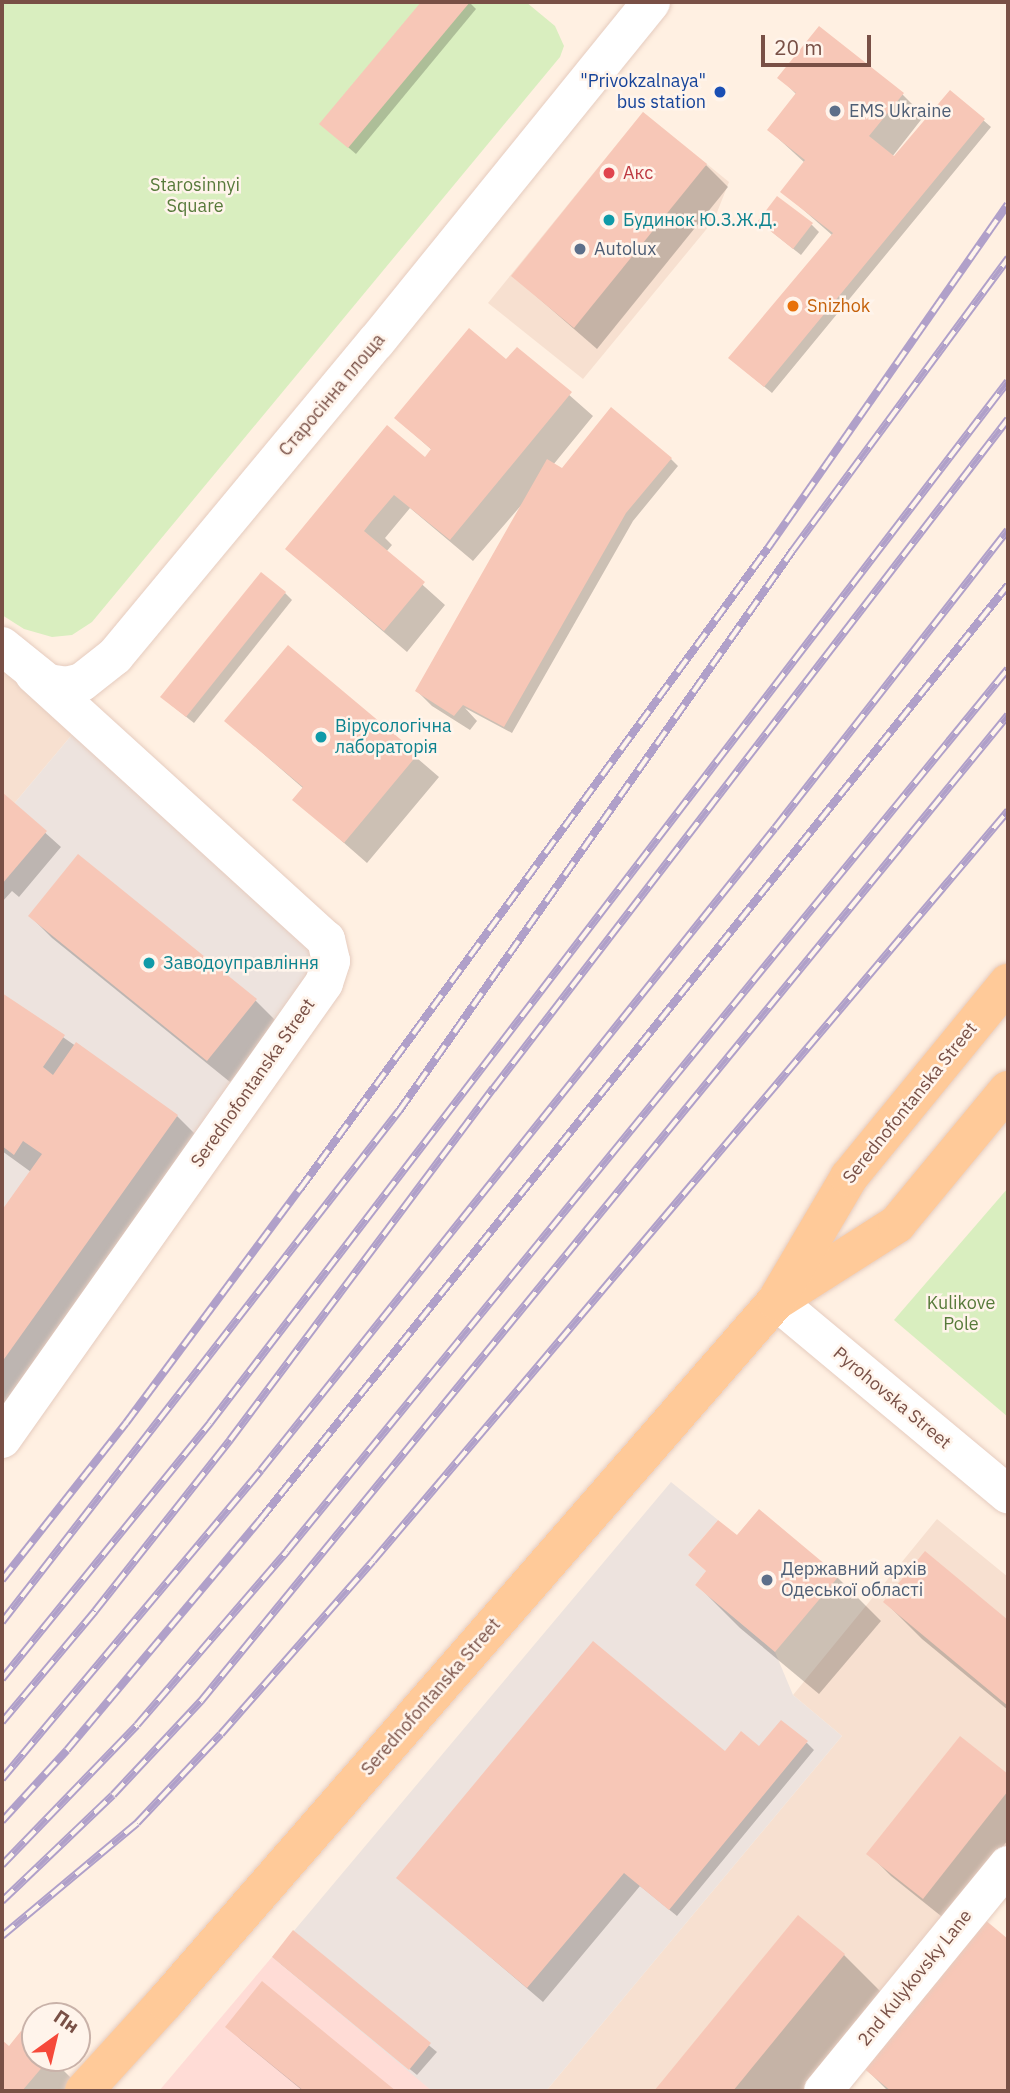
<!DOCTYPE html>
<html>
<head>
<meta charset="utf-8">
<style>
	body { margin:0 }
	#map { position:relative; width:1010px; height:2093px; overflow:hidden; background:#fff0e2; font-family:"IBM Plex Sans",sans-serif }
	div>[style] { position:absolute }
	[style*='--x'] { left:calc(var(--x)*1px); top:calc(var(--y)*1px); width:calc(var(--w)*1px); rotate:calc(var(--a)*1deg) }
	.residential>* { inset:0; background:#f7e0d0 }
	.commercial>* { inset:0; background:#ffdcd6 }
	.industrial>* { inset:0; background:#ede3de }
	.green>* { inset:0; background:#d9eebf }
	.shadow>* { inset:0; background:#0003 }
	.building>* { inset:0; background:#f7c7b7 }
	.roads { filter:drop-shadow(0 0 2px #e6ccbf) drop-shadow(0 0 2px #e6ccbf) }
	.street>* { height:38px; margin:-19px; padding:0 19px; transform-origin:19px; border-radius:19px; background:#fff }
	.secondary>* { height:38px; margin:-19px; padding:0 19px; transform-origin:19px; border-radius:19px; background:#fff }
	.primary>* { height:38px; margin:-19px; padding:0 19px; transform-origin:19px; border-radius:19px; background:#ffca99 }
	.rail>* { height:8px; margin-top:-4px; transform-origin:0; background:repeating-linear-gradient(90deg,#fff4eb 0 16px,#b0a0c9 0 32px); box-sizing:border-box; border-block:2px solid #b0a0c9 }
	.dots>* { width:19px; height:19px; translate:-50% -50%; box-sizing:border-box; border:4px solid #fff4eb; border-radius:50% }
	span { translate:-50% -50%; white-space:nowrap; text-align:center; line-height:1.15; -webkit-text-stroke:5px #fff4eb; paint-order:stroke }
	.transit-label { font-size:18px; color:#164399 }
	.right { translate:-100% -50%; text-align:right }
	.service-label { font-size:18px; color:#4e5e75 }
	.left { translate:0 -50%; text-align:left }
	.health-label { font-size:18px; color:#be3a42 }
	.park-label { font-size:18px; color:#577a3a }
	.culture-label { font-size:18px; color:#0d838f }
	.food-label { font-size:18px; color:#c56008 }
	.street-label { font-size:18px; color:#795046 }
	.frame { position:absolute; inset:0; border:4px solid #795046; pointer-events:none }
	.north { position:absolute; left:21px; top:2002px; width:70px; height:70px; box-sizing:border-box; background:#fff4eb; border:2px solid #c9b2a9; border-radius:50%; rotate:34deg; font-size:19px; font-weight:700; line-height:28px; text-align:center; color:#795046 }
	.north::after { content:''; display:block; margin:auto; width:24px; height:32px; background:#f6493a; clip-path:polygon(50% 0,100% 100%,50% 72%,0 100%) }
	.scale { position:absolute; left:761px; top:35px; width:110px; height:32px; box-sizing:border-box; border:4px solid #795046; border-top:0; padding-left:9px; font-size:21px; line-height:24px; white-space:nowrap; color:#795046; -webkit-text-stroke:5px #fff4eb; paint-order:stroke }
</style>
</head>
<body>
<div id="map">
	<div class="residential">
		<i style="clip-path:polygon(643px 112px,729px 182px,714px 220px,583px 379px,488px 303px)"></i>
		<i style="clip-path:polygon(2px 653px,81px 724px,2px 818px)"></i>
		<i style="clip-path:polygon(937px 1519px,1008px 1577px,1008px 1843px,805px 2091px,546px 2091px,842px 1736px,793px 1695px)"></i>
	</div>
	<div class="commercial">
		<i style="clip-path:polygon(272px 1957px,409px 2070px,432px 2091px,159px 2091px)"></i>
	</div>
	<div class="industrial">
		<i style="clip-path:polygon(81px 724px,320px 941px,320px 968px,2px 1430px,2px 818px)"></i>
		<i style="clip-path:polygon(671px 1482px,718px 1520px,688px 1555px,706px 1571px,695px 1585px,775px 1652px,793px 1695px,842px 1736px,546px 2091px,432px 2091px,272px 1957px)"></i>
	</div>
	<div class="green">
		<i style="clip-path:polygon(2px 2px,526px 2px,555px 26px,564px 46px,560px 57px,92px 622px,72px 635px,52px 637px,24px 629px,2px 615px)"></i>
		<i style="clip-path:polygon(1008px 1188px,1008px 1417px,894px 1320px)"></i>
	</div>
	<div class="shadow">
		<i style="clip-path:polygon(423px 2px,469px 2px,476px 9px,356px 154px,321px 124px)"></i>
		<i style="clip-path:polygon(780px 78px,902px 94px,924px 116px,888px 162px,983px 120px,991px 127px,772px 393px,738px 365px,832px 235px,783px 192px,805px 163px,769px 130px,797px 95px)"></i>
		<i style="clip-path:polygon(706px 165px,728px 187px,597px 349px,513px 276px)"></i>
		<i style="clip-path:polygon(812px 225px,819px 232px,801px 255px,767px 228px)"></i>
		<i style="clip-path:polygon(517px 349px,593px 416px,553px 465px,562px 471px,671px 459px,678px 466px,633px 521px,512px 733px,465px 708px,477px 721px,470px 730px,432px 706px,417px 691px,524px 502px,473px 561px,410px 508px,385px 538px,392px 545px,386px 552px,445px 605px,407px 652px,287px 549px,425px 459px,433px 451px,396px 418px,507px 361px)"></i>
		<i style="clip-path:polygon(285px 593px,292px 600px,194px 723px,170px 704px)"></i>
		<i style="clip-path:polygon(288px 647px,439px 777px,367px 863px,295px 800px,304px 789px,226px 721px)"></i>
		<i style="clip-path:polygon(2px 794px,61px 847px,19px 897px,12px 891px,2px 902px)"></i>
		<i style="clip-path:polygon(78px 857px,256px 1001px,278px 1023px,230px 1082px,52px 938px,30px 916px)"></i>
		<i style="clip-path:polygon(2px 995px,177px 1116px,199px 1138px,2px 1414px,2px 1213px,31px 1172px,2px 1151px)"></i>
		<i style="clip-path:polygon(737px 1538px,837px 1577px,881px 1621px,819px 1694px,740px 1628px,697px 1585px)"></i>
		<i style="clip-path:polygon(925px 1554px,1008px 1622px,1008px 1710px,922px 1639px,885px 1602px)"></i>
		<i style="clip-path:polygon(960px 1738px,1008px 1776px,1008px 1840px,946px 1920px,891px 1876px,869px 1854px)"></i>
		<i style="clip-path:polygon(807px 1743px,814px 1750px,677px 1916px,640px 1886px,543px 2002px,398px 1878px,725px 1753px)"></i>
		<i style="clip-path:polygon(798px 1918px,844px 1955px,887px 1998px,811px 2091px,656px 2091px)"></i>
		<i style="clip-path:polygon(985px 1922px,1008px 1941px,1008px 2091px,888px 2091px,864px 2067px)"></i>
		<i style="clip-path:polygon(293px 1933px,437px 2052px,417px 2075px,281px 1964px)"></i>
		<i style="clip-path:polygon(262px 1983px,393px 2091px,303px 2091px,242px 2041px,227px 2026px)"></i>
		<i style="clip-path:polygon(2px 2042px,9px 2048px,35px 2044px,35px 2058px,51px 2058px,84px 2091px,2px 2091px)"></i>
	</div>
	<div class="building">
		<i style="clip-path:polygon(421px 2px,470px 2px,348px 148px,319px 124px)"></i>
		<i style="clip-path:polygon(819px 26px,904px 93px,869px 136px,894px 156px,950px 90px,985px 119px,764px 387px,728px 358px,833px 233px,780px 192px,805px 160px,767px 130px,796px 93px,777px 78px)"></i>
		<i style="clip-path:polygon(643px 112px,707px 164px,574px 328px,511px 276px)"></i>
		<i style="clip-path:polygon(777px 196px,813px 223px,793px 249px,758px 221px)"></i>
		<i style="clip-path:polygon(469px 328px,506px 359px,517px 347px,572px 392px,450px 540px,394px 495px,371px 522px,364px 531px,425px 582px,384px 631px,285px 549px,387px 425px,425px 457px,431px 449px,394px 418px)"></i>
		<i style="clip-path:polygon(611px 407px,672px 458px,626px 513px,504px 727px,463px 705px,454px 716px,415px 691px,547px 459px,562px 468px)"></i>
		<i style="clip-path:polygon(261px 572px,286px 592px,186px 717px,160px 697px)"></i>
		<i style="clip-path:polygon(288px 645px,418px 754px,344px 843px,292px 800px,303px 787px,224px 721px)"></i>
		<i style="clip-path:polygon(2px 792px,47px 831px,2px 884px)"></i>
		<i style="clip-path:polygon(78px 854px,257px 999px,207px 1061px,28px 916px)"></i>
		<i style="clip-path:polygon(2px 993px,65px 1035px,43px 1067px,53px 1075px,76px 1042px,178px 1115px,2px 1362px,2px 1210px,42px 1154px,23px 1141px,14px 1155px,2px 1146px)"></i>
		<i style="clip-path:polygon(759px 1509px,839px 1576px,775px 1652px,695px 1585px,706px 1571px,688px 1555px,718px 1520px,737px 1535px)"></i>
		<i style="clip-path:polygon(925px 1551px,1008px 1620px,1008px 1706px,883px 1602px)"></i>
		<i style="clip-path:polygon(593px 1641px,725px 1751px,741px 1731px,759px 1746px,781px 1720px,808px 1741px,669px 1910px,624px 1873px,527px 1988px,396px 1878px)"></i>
		<i style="clip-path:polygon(960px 1736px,1008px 1774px,1008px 1791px,923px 1899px,866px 1854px)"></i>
		<i style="clip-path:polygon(798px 1915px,845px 1954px,733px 2091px,654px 2091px)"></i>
		<i style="clip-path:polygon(984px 1919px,1008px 1939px,1008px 2091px,891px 2091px,862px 2067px)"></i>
		<i style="clip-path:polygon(293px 1930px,431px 2043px,409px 2070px,272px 1957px)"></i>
		<i style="clip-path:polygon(262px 1981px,396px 2091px,304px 2091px,225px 2027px)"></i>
		<i style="clip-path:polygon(21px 2031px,35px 2042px,35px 2058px,50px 2058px,22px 2091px,2px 2091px,2px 2040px,9px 2046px)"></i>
	</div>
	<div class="roads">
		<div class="street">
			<i style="--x:2;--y:1439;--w:558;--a:-54.77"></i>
			<i style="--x:324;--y:983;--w:23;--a:-72"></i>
			<i style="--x:331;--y:961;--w:22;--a:-103"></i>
			<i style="--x:326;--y:940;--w:395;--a:-137.7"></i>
			<i style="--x:823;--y:2091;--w:292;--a:-50.7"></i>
		</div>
		<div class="secondary">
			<i style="--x:2;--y:646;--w:59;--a:38.8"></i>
			<i style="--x:48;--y:683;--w:18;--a:9"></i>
			<i style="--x:66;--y:686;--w:16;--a:-14"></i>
			<i style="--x:82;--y:682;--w:42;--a:-38.2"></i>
			<i style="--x:115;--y:656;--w:408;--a:-50.3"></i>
			<i style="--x:376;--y:342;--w:437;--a:-51"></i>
			<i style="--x:776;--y:1301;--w:302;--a:39.8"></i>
		</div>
		<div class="primary">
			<i style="--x:781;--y:1298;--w:138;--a:-32.5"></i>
			<i style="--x:897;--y:1224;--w:174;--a:-50.4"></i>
			<i style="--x:84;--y:2091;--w:120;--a:-47.7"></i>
			<i style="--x:165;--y:2002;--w:930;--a:-48.92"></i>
			<i style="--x:776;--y:1301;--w:144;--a:-59.5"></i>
			<i style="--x:849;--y:1177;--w:251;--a:-50.7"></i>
		</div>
	</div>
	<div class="rail">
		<i style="--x:2;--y:1580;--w:200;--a:-51.7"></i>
		<i style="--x:126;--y:1423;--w:292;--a:-53.4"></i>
		<i style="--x:300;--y:1189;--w:794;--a:-53.87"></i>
		<i style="--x:768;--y:548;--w:419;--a:-55.1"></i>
		<i style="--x:2;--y:1622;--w:647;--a:-52.16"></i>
		<i style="--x:399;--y:1111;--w:686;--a:-54.92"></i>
		<i style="--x:793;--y:550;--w:363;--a:-53.6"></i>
		<i style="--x:2;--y:1679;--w:330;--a:-50.9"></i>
		<i style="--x:210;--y:1423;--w:1312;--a:-52.55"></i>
		<i style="--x:2;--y:1722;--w:145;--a:-50"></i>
		<i style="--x:95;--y:1611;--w:218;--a:-51.7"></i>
		<i style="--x:230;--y:1440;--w:439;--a:-53.2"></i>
		<i style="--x:493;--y:1089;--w:845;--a:-52.45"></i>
		<i style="--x:2;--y:1779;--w:403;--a:-50"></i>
		<i style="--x:261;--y:1470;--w:822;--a:-51.32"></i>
		<i style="--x:775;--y:828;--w:378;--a:-52"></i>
		<i style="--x:2;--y:1821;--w:96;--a:-47.5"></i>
		<i style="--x:67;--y:1750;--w:300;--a:-50"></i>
		<i style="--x:260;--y:1520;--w:1197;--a:-51.34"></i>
		<i style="--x:2;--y:1865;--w:194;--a:-46"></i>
		<i style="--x:137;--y:1725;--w:230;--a:-49.2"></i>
		<i style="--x:287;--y:1551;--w:1139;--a:-50.74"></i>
		<i style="--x:2;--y:1901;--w:153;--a:-43.7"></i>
		<i style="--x:113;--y:1795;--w:129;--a:-46.9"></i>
		<i style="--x:201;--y:1701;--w:1274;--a:-50.7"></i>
		<i style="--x:2;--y:1936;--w:176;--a:-39.9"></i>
		<i style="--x:137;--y:1823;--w:122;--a:-46.7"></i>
		<i style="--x:221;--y:1734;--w:230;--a:-48.7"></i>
		<i style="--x:373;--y:1561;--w:983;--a:-49.75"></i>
	</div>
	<div class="dots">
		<i style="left:720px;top:92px;background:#1a4fb4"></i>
		<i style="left:835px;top:111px;background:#5c6f8a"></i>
		<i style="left:609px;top:173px;background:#e0444e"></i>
		<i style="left:609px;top:220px;background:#0f9aa8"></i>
		<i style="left:580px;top:249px;background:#5c6f8a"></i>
		<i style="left:793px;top:306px;background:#e8710a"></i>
		<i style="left:321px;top:737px;background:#0f9aa8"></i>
		<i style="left:149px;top:963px;background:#0f9aa8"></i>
		<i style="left:767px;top:1580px;background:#5c6f8a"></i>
	</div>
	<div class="transit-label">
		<span class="right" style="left:706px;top:92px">"Privokzalnaya"<br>bus station</span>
	</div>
	<div class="service-label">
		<span class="left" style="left:849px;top:111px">EMS Ukraine</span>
		<span class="left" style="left:594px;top:249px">Autolux</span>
		<span class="left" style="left:781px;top:1580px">Державний архів<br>Одеської області</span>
	</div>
	<div class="health-label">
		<span class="left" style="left:623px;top:173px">Акс</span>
	</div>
	<div class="park-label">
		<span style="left:195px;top:196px">Starosinnyi<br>Square</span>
		<span style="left:961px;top:1314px">Kulikove<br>Pole</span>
	</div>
	<div class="culture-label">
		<span class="left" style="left:623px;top:220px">Будинок Ю.З.Ж.Д.</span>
		<span class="left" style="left:335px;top:737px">Вірусологічна<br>лабораторія</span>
		<span class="left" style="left:163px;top:963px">Заводоуправління</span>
	</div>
	<div class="food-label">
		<span class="left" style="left:807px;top:306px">Snizhok</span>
	</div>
	<div class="street-label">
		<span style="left:332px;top:395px;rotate:-50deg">Старосінна площа</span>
		<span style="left:253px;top:1083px;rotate:-55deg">Serednofontanska Street</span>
		<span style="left:910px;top:1103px;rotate:-51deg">Serednofontanska Street</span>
		<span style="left:892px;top:1398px;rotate:40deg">Pyrohovska Street</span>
		<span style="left:431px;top:1697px;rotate:-49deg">Serednofontanska Street</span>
		<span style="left:915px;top:1978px;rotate:-51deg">2nd Kulykovsky Lane</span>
	</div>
	<div class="frame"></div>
	<div class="north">Пн</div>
	<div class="scale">20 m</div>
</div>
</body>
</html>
